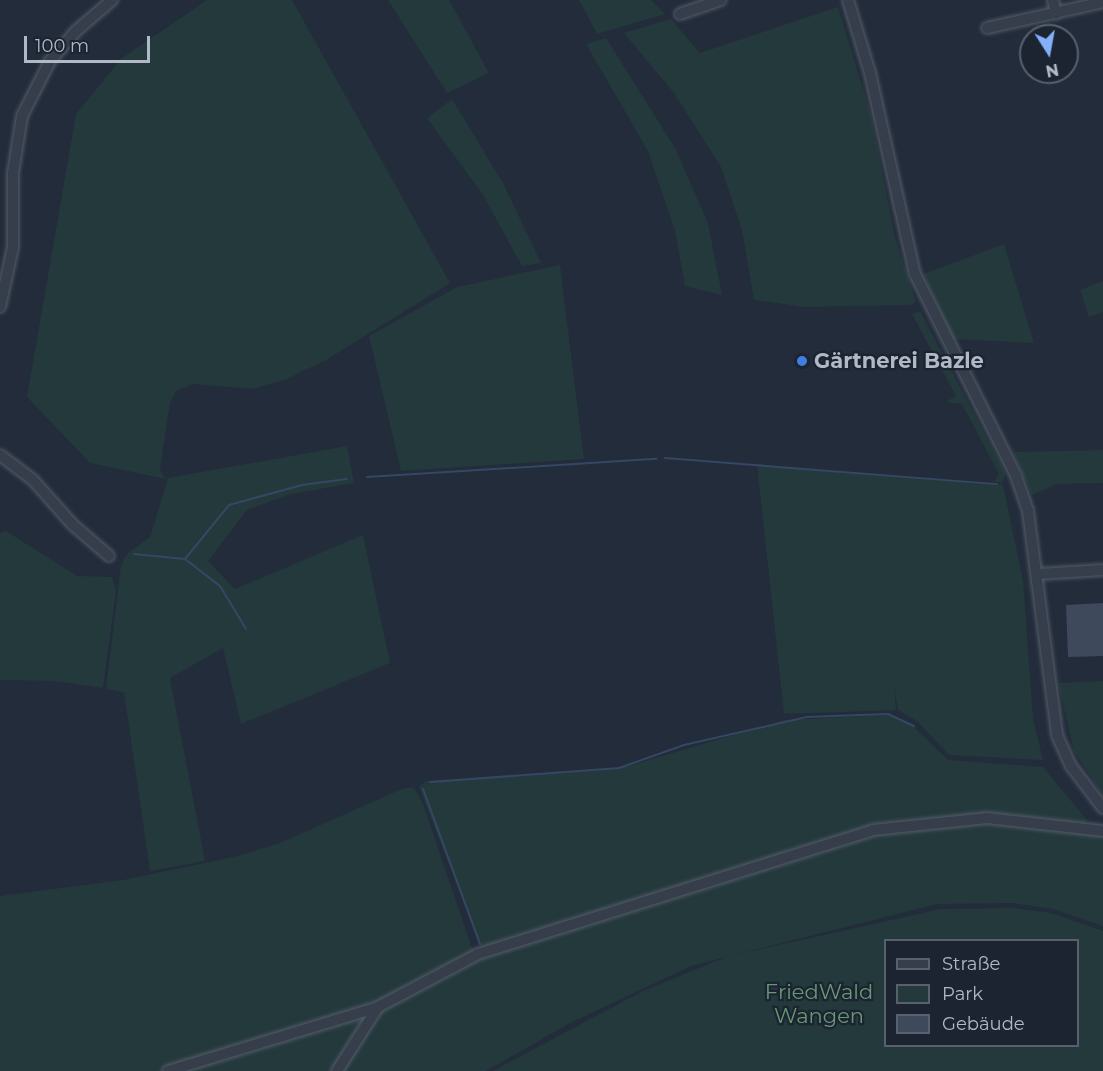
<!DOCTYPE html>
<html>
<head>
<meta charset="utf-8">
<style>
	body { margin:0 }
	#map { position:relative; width:1103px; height:1071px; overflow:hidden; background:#222c3b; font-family:Montserrat,sans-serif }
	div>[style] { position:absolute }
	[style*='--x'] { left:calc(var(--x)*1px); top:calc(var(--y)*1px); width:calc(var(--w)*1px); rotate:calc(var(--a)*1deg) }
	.green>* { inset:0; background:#24393c }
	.stream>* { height:2px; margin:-1px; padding:0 1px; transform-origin:1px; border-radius:1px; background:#354763 }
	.building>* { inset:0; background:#3e4a5b }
	.roads { filter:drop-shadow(0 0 2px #545c69) drop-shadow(0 0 2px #545c69) }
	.minor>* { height:10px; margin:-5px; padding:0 5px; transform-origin:5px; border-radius:5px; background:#363e4c }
	.dots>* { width:16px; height:16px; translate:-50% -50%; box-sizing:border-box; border:3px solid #1b2430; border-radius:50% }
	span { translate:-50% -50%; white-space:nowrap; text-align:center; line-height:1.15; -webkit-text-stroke:4.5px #1b2430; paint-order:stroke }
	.poi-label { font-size:21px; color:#b1b9c7; font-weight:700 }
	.left { translate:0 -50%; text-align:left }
	.park-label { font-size:21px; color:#679973 }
	.legend { position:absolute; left:884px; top:939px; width:195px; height:108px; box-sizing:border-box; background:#1b2430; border:2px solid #57606c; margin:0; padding:8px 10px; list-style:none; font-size:18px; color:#b1b9c7 }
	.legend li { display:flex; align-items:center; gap:12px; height:30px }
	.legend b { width:30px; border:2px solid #57606c }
	.north { position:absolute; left:1019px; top:24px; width:60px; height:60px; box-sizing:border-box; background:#1b2430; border:2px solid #57606c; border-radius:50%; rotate:169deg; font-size:16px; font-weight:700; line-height:24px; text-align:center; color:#b1b9c7 }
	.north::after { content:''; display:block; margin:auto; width:21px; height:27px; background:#84b0f9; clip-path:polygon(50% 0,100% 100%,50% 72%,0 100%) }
	.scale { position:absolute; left:24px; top:36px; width:126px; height:27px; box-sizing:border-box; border:3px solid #b1b9c7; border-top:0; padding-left:8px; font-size:18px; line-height:21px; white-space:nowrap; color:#b1b9c7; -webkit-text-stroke:4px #1b2430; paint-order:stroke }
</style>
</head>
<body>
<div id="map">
	<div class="green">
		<i style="clip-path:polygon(207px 0,292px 0,450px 283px,328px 359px,287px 379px,252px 389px,193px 384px,176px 391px,170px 403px,163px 448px,160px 470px,166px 479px,90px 463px,27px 397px,76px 114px,122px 58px)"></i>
		<i style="clip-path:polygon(388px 0,449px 0,489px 73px,447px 93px)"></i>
		<i style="clip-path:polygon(579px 0,651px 0,665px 14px,597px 34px)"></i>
		<i style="clip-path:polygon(838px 7px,871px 115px,895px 237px,916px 302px,910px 305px,805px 307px,754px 300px,742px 230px,721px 167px,674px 93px,624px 33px,671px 19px,700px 53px)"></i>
		<i style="clip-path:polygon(606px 38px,675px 148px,708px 223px,722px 295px,685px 286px,675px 231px,648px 151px,586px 44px)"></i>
		<i style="clip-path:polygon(452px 99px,503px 183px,541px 263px,522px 266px,483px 195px,427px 118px)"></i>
		<i style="clip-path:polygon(1004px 244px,1034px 343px,952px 339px,924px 274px)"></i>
		<i style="clip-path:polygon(560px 265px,584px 459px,401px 471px,369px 336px,457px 287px)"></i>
		<i style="clip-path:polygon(1103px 281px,1103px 312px,1089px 317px,1080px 290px)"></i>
		<i style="clip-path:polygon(920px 311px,1006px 474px,1002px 483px,994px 482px,999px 474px,962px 404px,945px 402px,956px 396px,912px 314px)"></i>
		<i style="clip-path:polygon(347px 446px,354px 483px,291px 494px,247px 510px,208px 561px,235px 589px,363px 535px,390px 663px,241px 724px,223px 648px,170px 678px,205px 861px,150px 871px,124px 692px,106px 689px,121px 565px,128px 553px,150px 537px,168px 478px)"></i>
		<i style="clip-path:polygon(1103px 450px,1103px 483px,1057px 484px,1032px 495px,1013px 452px)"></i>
		<i style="clip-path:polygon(757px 464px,1003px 485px,1023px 581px,1033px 718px,1043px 760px,949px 755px,917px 721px,898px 710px,894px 685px,896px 710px,784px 714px)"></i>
		<i style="clip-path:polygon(6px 531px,77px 576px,112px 577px,116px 591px,103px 688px,54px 681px,0 680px,0 533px)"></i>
		<i style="clip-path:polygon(1103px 681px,1103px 796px,1074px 751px,1058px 683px)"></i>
		<i style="clip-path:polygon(889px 715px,912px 725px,948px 760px,1043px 767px,1087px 820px,1085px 825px,981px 815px,893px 823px,481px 948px,419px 787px,426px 781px,618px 769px,785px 720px)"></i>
		<i style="clip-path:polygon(404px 788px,414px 788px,423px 804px,473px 951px,375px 1005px,160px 1071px,0 1071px,0 896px,123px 880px,238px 856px,280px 843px)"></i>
		<i style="clip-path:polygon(986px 822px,1103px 835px,1103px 926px,1053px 909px,1013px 903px,937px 904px,691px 966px,570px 1023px,486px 1071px,341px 1071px,386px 1006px,481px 956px,893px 829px)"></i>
		<i style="clip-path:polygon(evenodd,1015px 908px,1051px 913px,1103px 931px,1103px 1071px,493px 1071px,643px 991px,729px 956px,941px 909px,1015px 908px,1078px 940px,1078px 1046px,886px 1046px,886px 940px,1078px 940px)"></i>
		<i style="clip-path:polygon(365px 1016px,369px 1021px,334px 1071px,176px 1071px)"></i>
	</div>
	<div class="stream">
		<i style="--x:665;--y:458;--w:333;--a:4.5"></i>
		<i style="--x:367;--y:477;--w:290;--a:-3.6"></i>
		<i style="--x:134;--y:554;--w:51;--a:5.6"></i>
		<i style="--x:185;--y:559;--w:70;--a:-50.8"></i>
		<i style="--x:229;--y:505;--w:76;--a:-15.3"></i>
		<i style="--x:302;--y:485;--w:45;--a:-7.6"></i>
		<i style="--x:185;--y:559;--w:44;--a:37.6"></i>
		<i style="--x:220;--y:586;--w:50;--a:58.8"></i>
		<i style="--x:430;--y:782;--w:190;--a:-4.2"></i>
		<i style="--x:619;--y:768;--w:69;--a:-19.5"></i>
		<i style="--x:684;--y:745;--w:126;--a:-12.8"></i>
		<i style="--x:807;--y:717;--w:81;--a:-2.1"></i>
		<i style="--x:888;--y:714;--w:29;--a:25"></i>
		<i style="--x:423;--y:789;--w:165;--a:69.8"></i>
	</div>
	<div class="building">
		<i style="clip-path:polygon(1103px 603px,1103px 656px,1068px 657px,1066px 605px)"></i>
	</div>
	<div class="roads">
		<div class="minor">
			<i style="--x:848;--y:0;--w:76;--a:73.2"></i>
			<i style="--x:870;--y:73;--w:206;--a:77.4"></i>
			<i style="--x:915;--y:274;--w:226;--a:63.4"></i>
			<i style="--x:1016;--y:476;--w:37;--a:71"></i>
			<i style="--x:1028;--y:511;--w:226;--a:82.6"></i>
			<i style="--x:1057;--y:735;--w:34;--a:66"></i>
			<i style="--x:1071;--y:766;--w:53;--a:52.7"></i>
			<i style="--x:1053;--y:0;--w:14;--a:78"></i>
			<i style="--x:680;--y:14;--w:43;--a:-18.9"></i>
			<i style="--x:987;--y:28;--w:119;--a:-12.6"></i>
			<i style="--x:0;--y:307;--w:61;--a:-77.8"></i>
			<i style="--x:13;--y:247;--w:74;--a:-90"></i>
			<i style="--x:13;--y:173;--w:58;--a:-81"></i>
			<i style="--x:22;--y:116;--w:62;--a:-63"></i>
			<i style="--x:50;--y:61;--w:40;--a:-49"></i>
			<i style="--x:76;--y:31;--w:48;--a:-40.7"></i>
			<i style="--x:0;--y:455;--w:41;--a:37.1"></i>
			<i style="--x:33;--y:480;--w:59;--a:48.4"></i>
			<i style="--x:72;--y:524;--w:49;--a:40.9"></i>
			<i style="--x:1039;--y:574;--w:64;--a:-3.6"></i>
			<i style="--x:168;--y:1071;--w:220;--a:-16.9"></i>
			<i style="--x:378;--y:1007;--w:113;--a:-27.9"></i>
			<i style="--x:478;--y:954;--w:414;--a:-17.4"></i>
			<i style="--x:873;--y:830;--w:115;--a:-6"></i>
			<i style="--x:987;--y:818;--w:117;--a:6.4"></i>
			<i style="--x:337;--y:1071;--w:76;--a:-57.4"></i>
		</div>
	</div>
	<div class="dots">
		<i style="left:802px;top:361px;background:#3f7fe0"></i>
	</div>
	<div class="poi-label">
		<span class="left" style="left:814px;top:361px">Gärtnerei Bazle</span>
	</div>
	<div class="park-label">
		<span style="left:819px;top:1004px">FriedWald<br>Wangen</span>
	</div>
	<ul class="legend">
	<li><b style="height:8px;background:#363e4c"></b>Straße</li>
	<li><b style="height:16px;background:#24393c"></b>Park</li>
	<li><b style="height:16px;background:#3e4a5b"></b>Gebäude</li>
	</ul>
	<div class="north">N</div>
	<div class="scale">100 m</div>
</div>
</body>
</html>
